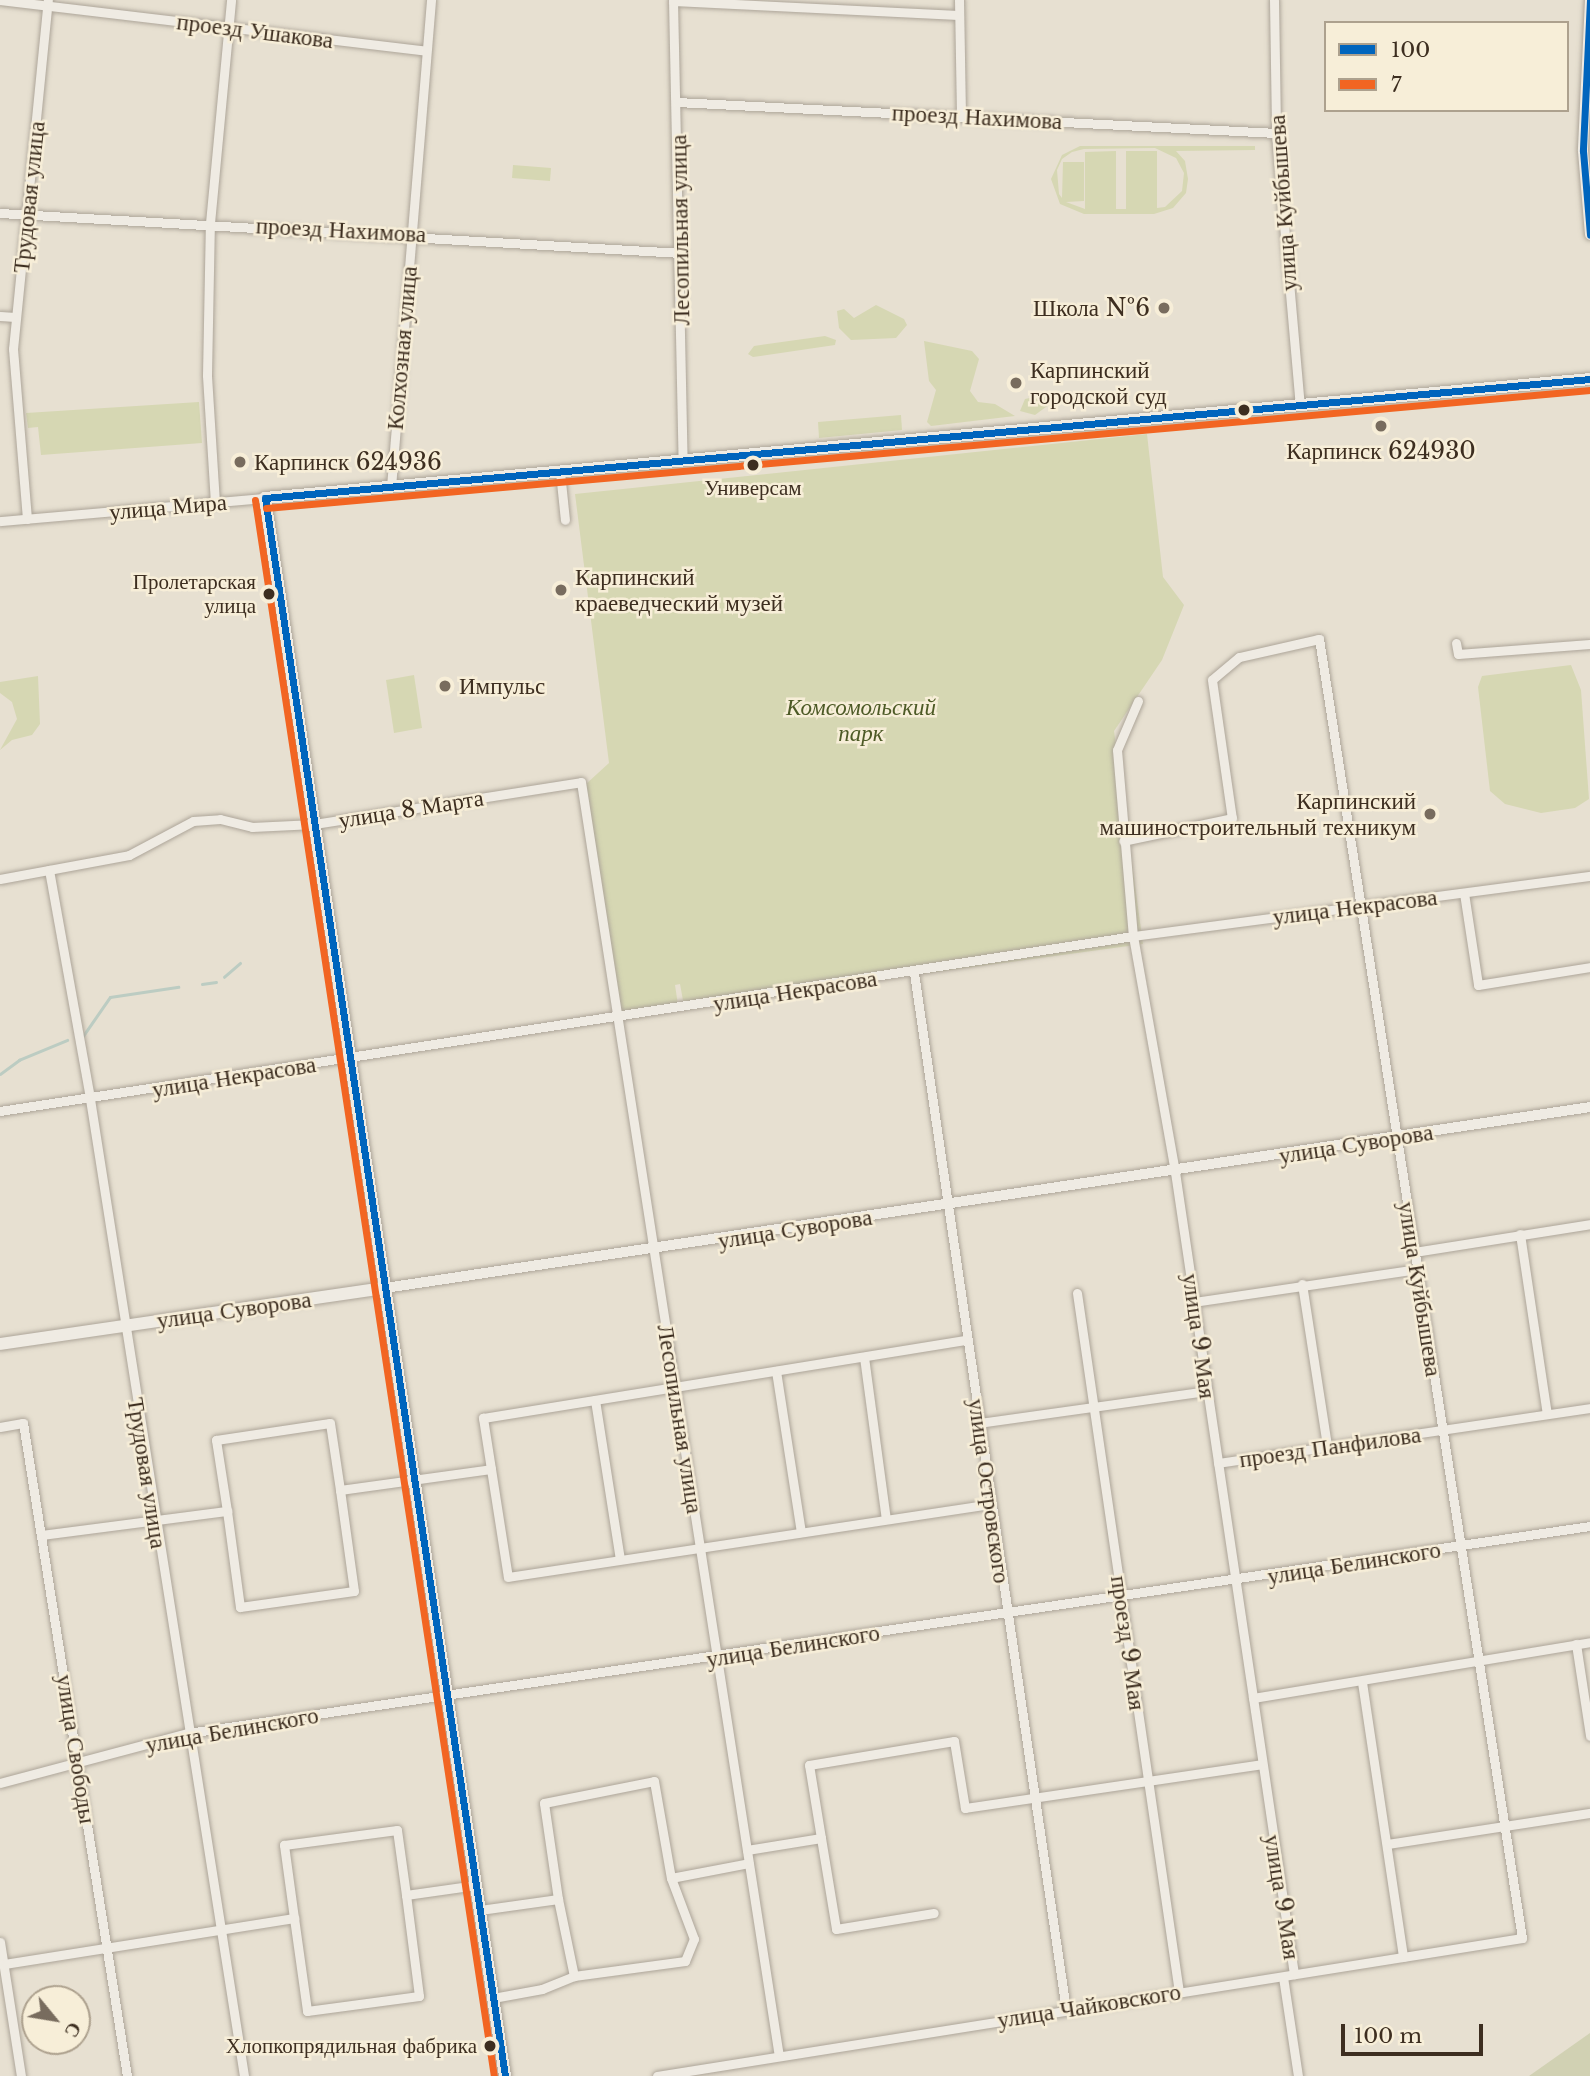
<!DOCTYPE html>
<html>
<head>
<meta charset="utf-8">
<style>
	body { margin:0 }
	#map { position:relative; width:1590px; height:2076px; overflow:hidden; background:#e7e0d1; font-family:"Libre Baskerville",serif }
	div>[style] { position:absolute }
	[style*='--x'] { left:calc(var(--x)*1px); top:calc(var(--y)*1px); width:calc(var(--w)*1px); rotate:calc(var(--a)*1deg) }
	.green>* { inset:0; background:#d6d7b3 }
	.cemetery>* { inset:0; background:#d1d1b3 }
	.stream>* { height:2.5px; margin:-1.25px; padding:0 1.25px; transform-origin:1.25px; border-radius:1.25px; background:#bcccc2 }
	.roads { filter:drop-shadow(0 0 2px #ada599) drop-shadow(0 0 2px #ada599) }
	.minor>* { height:9px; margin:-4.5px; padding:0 4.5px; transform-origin:4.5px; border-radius:4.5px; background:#efebe3 }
	.tertiary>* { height:10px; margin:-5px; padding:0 5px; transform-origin:5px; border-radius:5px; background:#efebe3 }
	.secondary>* { height:12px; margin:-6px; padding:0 6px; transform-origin:6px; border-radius:6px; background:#efebe3 }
	.bus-1>* { height:7px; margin:-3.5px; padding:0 3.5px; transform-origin:3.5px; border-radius:3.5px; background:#0065bd }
	.bus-2>* { height:7px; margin:-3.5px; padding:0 3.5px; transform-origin:3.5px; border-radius:3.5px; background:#f26522 }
	.dots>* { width:19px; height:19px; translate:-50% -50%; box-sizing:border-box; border:4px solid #f7eed8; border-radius:50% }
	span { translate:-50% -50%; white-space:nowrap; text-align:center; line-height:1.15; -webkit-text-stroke:5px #f7eed8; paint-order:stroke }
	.bus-label { font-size:21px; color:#3d2e20 }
	.right { translate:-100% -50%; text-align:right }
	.street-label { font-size:23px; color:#3d2e20 }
	.poi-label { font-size:23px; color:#3d2e20 }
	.left { translate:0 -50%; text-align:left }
	.park-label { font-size:23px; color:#4d5a26; font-style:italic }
	.legend { position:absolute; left:1324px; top:21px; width:245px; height:91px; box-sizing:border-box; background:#f7eed8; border:2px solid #ada18e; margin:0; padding:9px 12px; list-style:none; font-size:21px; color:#3d2e20 }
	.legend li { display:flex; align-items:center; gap:14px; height:35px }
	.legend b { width:35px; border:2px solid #ada18e }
	.north { position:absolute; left:21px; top:1985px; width:70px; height:70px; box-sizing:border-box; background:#f7eed8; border:2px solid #ada18e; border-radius:50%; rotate:120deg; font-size:19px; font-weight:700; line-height:28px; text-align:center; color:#3d2e20 }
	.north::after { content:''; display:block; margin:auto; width:24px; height:32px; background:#786c5e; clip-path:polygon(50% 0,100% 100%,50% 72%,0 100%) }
	.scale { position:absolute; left:1341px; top:2024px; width:142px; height:32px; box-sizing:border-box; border:4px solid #3d2e20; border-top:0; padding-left:9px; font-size:21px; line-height:24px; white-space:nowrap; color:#3d2e20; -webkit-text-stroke:5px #f7eed8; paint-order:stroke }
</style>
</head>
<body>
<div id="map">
	<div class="green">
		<i style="clip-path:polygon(evenodd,1080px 146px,1255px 146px,1255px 150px,1176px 151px,1185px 161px,1188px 179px,1186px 193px,1173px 208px,1154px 214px,1084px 214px,1060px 204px,1051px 179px,1062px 155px,1080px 146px,1155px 148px,1176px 158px,1184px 173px,1182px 191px,1165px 207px,1157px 208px,1157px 151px,1126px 151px,1126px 209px,1116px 209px,1116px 151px,1085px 152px,1085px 209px,1066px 202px,1084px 201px,1084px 162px,1063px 162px,1062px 198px,1059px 194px,1057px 170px,1062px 159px,1072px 152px,1084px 149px,1155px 148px)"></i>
		<i style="clip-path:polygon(513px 165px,551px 168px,550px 181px,512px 178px)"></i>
		<i style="clip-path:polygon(876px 305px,904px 319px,907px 325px,896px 338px,851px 340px,839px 328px,837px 311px,844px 309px,854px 318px)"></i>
		<i style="clip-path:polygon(825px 336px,836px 340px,835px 345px,753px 357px,748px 354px,754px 346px)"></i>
		<i style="clip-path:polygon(924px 341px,972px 351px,979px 359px,970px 391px,978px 402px,995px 404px,1015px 416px,931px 426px,927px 422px,936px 390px,929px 381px)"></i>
		<i style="clip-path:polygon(1053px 393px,1050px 404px,1035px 415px,1020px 411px,1025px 399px)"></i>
		<i style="clip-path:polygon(199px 402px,202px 443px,41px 455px,38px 427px,28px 428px,26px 413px)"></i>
		<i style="clip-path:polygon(901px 415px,902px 430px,819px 438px,818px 422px)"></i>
		<i style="clip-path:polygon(1147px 434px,1163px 577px,1184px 605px,1162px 660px,1114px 731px,1143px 944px,684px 1006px,680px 984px,675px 985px,678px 1005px,617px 1013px,586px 784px,609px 763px,575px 494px)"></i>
		<i style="clip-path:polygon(1571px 665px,1581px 690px,1589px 799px,1575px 808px,1541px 813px,1505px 804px,1490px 791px,1478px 687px,1482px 676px)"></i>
		<i style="clip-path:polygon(414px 675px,422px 728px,394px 733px,386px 680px)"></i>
		<i style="clip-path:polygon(38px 676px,40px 724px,32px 735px,12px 740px,0 750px,17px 719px,12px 702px,0 693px,0 682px)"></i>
	</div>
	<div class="cemetery">
		<i style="clip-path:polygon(1590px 2033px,1590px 2076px,1529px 2076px)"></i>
	</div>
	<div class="stream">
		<i style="--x:224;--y:977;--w:21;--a:-41"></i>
		<i style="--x:202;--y:984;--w:14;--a:-8"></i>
		<i style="--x:83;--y:1036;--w:47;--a:-55.3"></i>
		<i style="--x:110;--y:997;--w:69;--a:-8.4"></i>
		<i style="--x:0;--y:1074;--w:24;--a:-36"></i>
		<i style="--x:19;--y:1060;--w:52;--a:-22.6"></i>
	</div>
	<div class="roads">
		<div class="minor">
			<i style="--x:0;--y:0;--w:429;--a:6.8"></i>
			<i style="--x:673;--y:0;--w:460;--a:88.8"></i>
			<i style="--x:959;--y:0;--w:116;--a:89"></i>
			<i style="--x:1274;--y:0;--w:133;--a:89.1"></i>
			<i style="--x:1276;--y:133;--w:273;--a:85"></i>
			<i style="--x:673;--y:1;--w:286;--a:2.8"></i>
			<i style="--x:677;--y:102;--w:600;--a:2.96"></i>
			<i style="--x:0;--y:213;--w:682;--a:3.36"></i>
			<i style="--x:0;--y:316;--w:15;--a:4"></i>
			<i style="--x:560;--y:472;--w:48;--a:84.1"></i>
			<i style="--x:391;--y:487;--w:489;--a:-85.3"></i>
			<i style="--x:215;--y:503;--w:128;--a:-93.6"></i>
			<i style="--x:207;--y:375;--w:152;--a:-88.9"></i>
			<i style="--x:210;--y:223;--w:224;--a:-84.6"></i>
			<i style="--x:27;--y:519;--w:171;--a:-94.7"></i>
			<i style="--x:13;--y:349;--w:351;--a:-84.3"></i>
			<i style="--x:0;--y:521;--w:266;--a:-5"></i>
			<i style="--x:1456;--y:643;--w:11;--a:80"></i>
			<i style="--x:1458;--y:654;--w:132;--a:-4.3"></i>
			<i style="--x:1138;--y:701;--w:53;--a:113.2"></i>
			<i style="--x:1117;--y:750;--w:187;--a:85.1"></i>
			<i style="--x:1133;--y:936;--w:240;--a:79.9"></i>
			<i style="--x:1175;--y:1172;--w:811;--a:81.56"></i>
			<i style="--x:49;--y:870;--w:233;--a:79.8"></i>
			<i style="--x:90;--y:1099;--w:989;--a:81.04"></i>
			<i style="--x:0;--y:879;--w:131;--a:-10.5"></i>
			<i style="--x:129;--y:855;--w:72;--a:-28"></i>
			<i style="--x:193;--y:821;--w:27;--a:-4"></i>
			<i style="--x:220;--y:819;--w:33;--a:14"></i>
			<i style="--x:252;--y:827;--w:62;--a:-2.8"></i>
			<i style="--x:314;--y:824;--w:270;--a:-8.9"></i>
			<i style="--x:581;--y:782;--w:1289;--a:81.17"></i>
			<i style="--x:1464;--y:893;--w:93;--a:81.3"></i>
			<i style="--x:1478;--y:985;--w:113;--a:-9.1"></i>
			<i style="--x:914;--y:973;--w:1048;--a:81.66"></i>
			<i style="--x:0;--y:1111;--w:1146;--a:-8.78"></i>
			<i style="--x:1133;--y:936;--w:461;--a:-7.5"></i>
			<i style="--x:1520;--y:1234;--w:182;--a:81.5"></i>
			<i style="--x:1414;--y:1252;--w:178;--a:-9"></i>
			<i style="--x:1302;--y:1284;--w:163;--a:81.2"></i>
			<i style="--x:1077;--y:1293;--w:706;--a:81.7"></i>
			<i style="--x:1194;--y:1302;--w:225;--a:-8.4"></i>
			<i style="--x:864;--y:1357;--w:163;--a:82.3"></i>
			<i style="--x:776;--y:1371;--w:163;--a:81.2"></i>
			<i style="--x:595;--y:1400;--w:161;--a:81.1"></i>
			<i style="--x:979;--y:1423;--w:230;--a:-8"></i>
			<i style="--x:0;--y:1427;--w:23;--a:-10"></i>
			<i style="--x:23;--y:1423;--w:661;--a:80.95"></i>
			<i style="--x:1218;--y:1463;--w:376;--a:-8.4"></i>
			<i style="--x:491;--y:1469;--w:109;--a:81.1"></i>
			<i style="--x:508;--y:1577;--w:488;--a:-8.6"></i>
			<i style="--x:227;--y:1511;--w:72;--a:-98.8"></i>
			<i style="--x:216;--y:1440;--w:115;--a:-8.5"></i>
			<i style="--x:330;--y:1423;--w:68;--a:81.5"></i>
			<i style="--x:42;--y:1535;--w:187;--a:-7.4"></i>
			<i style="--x:227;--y:1511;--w:97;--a:82.3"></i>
			<i style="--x:240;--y:1607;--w:115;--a:-8"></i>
			<i style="--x:354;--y:1591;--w:102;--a:-97.9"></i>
			<i style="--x:340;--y:1490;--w:152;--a:-7.9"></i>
			<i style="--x:491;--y:1469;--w:52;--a:-98.9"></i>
			<i style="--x:483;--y:1418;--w:490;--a:-9.2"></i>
			<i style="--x:1576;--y:1644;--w:93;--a:81.3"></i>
			<i style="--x:1362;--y:1682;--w:278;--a:81.5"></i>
			<i style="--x:1253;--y:1698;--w:342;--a:-9.4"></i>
			<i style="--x:0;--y:1783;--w:195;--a:-14.9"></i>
			<i style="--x:188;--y:1733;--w:1417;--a:-8.4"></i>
			<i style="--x:821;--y:1838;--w:92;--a:80.6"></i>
			<i style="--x:836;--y:1929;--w:99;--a:-9.3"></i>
			<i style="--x:1387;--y:1844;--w:205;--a:-8.7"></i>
			<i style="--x:747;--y:1850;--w:75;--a:-9.2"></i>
			<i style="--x:821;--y:1838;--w:74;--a:-99.3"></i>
			<i style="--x:809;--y:1765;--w:147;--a:-9.4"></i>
			<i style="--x:954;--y:1741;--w:68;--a:80.7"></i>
			<i style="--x:965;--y:1808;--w:300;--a:-8.4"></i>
			<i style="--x:558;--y:1899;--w:79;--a:78.3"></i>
			<i style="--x:574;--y:1976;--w:112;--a:-7.7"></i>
			<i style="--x:685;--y:1961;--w:24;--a:-68"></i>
			<i style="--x:694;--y:1939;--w:65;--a:-110.7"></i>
			<i style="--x:480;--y:1910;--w:79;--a:-8"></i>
			<i style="--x:558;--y:1899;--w:97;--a:-98.3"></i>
			<i style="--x:544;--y:1803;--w:112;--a:-11.3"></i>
			<i style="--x:654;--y:1781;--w:98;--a:80.1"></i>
			<i style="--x:671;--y:1878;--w:79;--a:-10.9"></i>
			<i style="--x:294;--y:1918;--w:74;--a:-97.8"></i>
			<i style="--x:284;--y:1845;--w:114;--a:-7.6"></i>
			<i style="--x:397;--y:1830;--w:66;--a:82.1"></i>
			<i style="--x:0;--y:1942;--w:136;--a:81.1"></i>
			<i style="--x:4;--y:1964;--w:294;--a:-9"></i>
			<i style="--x:294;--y:1918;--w:94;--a:82"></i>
			<i style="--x:307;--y:2011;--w:113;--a:-7.6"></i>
			<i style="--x:419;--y:1996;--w:102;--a:-97.3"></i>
			<i style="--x:406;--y:1895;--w:71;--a:-8.1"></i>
			<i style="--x:1283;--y:1977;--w:100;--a:81.4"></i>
			<i style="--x:493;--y:1998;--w:50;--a:-10.4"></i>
			<i style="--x:542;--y:1989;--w:35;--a:-22"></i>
			<i style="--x:657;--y:2076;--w:876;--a:-9.06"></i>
			<i style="--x:1522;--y:1938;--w:1315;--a:-98.88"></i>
			<i style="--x:1319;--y:639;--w:82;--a:167.3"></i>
			<i style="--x:1239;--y:657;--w:35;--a:140"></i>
			<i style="--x:1212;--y:680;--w:139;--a:81.8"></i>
			<i style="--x:1232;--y:818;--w:111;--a:168.1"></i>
		</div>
		<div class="tertiary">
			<i style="--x:1590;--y:0;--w:151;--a:92.7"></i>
			<i style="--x:1583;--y:151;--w:84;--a:85.2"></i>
			<i style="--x:385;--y:1288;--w:1219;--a:-8.54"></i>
		</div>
		<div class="secondary">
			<i style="--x:0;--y:1344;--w:389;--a:-8.3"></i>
			<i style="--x:505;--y:2076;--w:1596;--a:-98.65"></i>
			<i style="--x:265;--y:498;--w:1330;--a:-5.13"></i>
		</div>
	</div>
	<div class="bus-1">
		<i style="--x:1590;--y:0;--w:151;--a:92.7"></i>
		<i style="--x:1583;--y:151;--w:84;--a:85.2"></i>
		<i style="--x:265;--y:498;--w:1596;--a:81.35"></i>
		<i style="--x:265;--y:498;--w:1330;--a:-5.13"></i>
	</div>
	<div class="bus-2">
		<i style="--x:255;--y:500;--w:1594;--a:81.38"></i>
		<i style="--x:266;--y:508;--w:1329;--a:-5.09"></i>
	</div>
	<div class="dots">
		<i style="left:1164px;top:308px;background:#786c5e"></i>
		<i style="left:1016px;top:383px;background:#786c5e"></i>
		<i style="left:1244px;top:410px;background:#3d2e20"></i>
		<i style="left:1381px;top:426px;background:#786c5e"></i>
		<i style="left:240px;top:462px;background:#786c5e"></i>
		<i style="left:753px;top:465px;background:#3d2e20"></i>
		<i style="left:561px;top:590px;background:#786c5e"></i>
		<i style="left:269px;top:594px;background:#3d2e20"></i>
		<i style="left:445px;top:686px;background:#786c5e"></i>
		<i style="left:1430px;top:814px;background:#786c5e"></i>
		<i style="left:490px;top:2046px;background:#3d2e20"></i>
	</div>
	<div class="bus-label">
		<span style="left:753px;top:488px">Универсам</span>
		<span class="right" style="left:256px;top:594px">Пролетарская<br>улица</span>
		<span class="right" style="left:477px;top:2046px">Хлопкопрядильная фабрика</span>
	</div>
	<div class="street-label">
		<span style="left:255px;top:31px;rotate:7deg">проезд Ушакова</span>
		<span style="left:977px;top:117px;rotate:3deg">проезд Нахимова</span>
		<span style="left:29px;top:197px;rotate:-84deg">Трудовая улица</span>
		<span style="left:1283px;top:203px;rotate:-94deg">улица Куйбышева</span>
		<span style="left:341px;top:230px;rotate:3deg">проезд Нахимова</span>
		<span style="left:680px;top:230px;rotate:-91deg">Лесопильная улица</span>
		<span style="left:402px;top:348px;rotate:-85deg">Колхозная улица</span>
		<span style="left:168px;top:507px;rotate:-5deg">улица Мира</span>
		<span style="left:411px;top:809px;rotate:-9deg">улица 8 Марта</span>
		<span style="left:1355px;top:907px;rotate:-7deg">улица Некрасова</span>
		<span style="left:795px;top:991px;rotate:-9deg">улица Некрасова</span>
		<span style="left:234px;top:1077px;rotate:-9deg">улица Некрасова</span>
		<span style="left:1356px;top:1144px;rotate:-9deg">улица Суворова</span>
		<span style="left:795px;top:1229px;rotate:-9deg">улица Суворова</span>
		<span style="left:1420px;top:1289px;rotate:81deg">улица Куйбышева</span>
		<span style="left:234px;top:1310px;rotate:-8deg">улица Суворова</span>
		<span style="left:1199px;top:1336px;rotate:82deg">улица 9 Мая</span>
		<span style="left:680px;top:1419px;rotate:81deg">Лесопильная улица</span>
		<span style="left:1330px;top:1447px;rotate:-8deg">проезд Панфилова</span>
		<span style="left:147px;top:1473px;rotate:81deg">Трудовая улица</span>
		<span style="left:989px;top:1491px;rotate:82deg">улица Островского</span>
		<span style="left:1354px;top:1563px;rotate:-9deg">улица Белинского</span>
		<span style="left:1128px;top:1643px;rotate:82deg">проезд 9 Мая</span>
		<span style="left:793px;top:1646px;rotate:-9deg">улица Белинского</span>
		<span style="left:232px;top:1730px;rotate:-10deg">улица Белинского</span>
		<span style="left:76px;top:1749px;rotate:81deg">улица Свободы</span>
		<span style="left:1282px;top:1897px;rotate:81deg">улица 9 Мая</span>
		<span style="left:1089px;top:2006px;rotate:-9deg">улица Чайковского</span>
	</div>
	<div class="poi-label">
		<span class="right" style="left:1150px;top:308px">Школа №6</span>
		<span class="left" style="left:1030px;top:383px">Карпинский<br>городской суд</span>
		<span style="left:1381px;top:451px">Карпинск 624930</span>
		<span class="left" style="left:254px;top:462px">Карпинск 624936</span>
		<span class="left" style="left:575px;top:590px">Карпинский<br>краеведческий музей</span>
		<span class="left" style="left:459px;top:686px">Импульс</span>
		<span class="right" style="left:1416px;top:814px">Карпинский<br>машиностроительный техникум</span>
	</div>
	<div class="park-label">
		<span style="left:861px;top:720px">Комсомольский<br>парк</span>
	</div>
	<ul class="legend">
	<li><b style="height:9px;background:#0065bd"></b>100</li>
	<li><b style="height:9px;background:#f26522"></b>7</li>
	</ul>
	<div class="north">С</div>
	<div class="scale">100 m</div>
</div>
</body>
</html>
